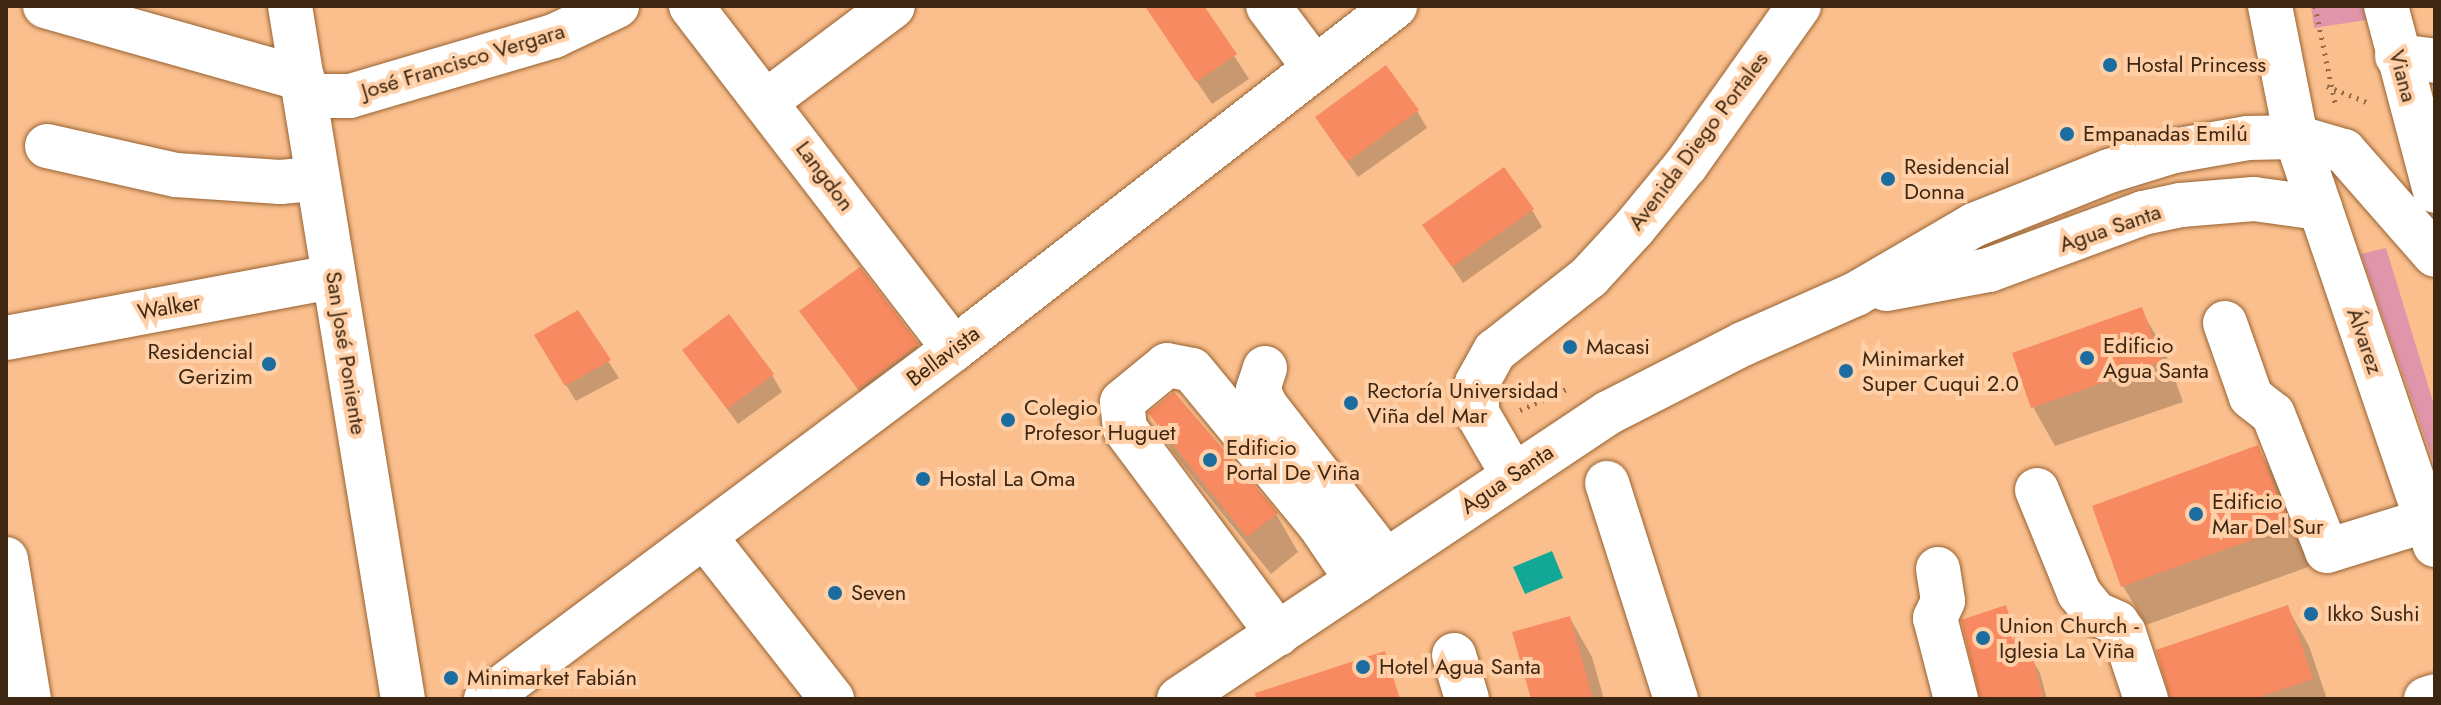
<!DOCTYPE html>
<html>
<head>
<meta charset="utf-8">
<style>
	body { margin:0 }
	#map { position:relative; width:2441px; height:705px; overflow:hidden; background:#fabf8d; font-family:Jost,sans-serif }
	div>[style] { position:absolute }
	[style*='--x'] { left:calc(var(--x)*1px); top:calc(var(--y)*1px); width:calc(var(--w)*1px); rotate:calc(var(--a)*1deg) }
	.green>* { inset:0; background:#e195ab }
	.water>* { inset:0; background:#13a896 }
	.shadow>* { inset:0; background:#0003 }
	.building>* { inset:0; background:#f78a60 }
	.path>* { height:5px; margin-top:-2.5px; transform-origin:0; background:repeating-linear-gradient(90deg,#956d4b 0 2px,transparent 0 8px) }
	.roads { filter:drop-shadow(0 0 2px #986332) drop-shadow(0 0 2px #986332) }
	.minor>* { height:44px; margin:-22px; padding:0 22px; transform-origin:22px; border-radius:22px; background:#fff }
	.major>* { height:44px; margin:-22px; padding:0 22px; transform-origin:22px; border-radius:22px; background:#fff }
	.dots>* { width:22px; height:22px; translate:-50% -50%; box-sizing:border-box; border:4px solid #ffcfa7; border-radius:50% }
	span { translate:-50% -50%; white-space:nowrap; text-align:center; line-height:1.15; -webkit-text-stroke:8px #ffcfa7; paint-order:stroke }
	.street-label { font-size:22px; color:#3e2712 }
	.poi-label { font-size:22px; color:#3e2712 }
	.left { translate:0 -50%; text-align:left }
	.right { translate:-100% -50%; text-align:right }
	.frame { position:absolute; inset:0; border:8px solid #3e2712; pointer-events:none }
</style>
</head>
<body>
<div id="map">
	<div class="green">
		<i style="clip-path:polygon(2311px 6px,2363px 6px,2366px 20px,2314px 28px)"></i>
		<i style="clip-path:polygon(2386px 248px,2435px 408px,2435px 466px,2361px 254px)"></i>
	</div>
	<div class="water">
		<i style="clip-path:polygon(1552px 551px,1563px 578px,1525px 594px,1513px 567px)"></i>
	</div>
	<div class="shadow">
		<i style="clip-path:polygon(1145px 6px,1202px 6px,1249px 79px,1212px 104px)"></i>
		<i style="clip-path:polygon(1417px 111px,1427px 128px,1358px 177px,1327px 134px)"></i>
		<i style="clip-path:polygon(1532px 210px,1542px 227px,1463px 283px,1425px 226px)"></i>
		<i style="clip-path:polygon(2141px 310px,2164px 349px,2183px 402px,2055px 446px,2033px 407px)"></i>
		<i style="clip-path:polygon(802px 311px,917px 345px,931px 369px,874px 412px)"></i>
		<i style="clip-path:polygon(577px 313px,619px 378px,576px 401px,546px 353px)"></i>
		<i style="clip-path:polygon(684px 350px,772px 375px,782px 392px,738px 424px)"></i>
		<i style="clip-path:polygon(1151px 413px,1276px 514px,1298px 552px,1271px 574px,1173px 452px)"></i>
		<i style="clip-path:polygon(2258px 448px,2280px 487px,2311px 566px,2146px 625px,2123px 586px,2094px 507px)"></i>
		<i style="clip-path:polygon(2005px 607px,2025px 657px,2030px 656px,2040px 673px,2047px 699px,1981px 699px)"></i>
		<i style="clip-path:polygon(2287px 607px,2309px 646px,2327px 699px,2172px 699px)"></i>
		<i style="clip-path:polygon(1570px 618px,1592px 657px,1604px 699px,1533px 699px)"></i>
	</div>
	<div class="building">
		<i style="clip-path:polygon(1145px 6px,1204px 6px,1237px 54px,1196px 82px)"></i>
		<i style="clip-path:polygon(1386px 65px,1419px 110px,1347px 162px,1315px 117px)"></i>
		<i style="clip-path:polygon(1504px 167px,1534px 209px,1452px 267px,1422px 225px)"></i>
		<i style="clip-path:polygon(860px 267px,919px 344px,858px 389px,799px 311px)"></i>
		<i style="clip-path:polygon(2142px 307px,2162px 362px,2031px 408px,2012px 353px)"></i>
		<i style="clip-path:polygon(578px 310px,611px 360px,565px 386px,534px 335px)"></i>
		<i style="clip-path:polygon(729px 314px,774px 374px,727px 409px,682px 350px)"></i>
		<i style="clip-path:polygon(1174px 392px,1278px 513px,1247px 537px,1148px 413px)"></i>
		<i style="clip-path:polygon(2258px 445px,2290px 526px,2121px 587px,2092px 506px)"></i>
		<i style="clip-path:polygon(2006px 605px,2021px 656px,2031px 653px,2044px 699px,1980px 699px,1961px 620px)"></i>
		<i style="clip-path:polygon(2288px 605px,2313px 679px,2254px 699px,2170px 699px,2156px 650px)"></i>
		<i style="clip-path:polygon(1570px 616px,1593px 699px,1531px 699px,1512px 632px)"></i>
		<i style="clip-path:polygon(1385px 651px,1400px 699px,1256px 699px,1255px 693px)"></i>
	</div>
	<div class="path">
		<i style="--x:2315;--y:6;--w:103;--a:78.3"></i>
		<i style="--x:2327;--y:86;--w:45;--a:22"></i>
		<i style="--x:1520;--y:410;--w:54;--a:-24.2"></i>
	</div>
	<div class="roads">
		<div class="minor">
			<i style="--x:45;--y:6;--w:268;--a:15.8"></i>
			<i style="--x:290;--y:6;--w:702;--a:80.74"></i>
			<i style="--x:691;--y:6;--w:432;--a:52.5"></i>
			<i style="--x:1268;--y:6;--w:76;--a:53"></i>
			<i style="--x:2397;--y:56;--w:38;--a:7"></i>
			<i style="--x:305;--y:96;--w:45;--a:0"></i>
			<i style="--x:350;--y:96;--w:213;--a:-16.4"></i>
			<i style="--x:554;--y:36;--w:70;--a:-25.5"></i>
			<i style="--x:768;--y:100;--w:156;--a:-36.9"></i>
			<i style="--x:47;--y:146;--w:132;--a:12.7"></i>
			<i style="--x:176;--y:175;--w:104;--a:3.9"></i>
			<i style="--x:280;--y:182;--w:37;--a:-5"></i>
			<i style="--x:2225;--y:323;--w:78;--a:70.6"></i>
			<i style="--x:2251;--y:397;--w:28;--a:38"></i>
			<i style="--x:2273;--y:414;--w:147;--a:68.5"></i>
			<i style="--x:2327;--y:551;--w:105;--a:-17.2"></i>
			<i style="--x:6;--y:338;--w:333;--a:-10.6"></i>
			<i style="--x:1265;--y:368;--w:22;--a:108"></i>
			<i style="--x:1258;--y:389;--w:17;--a:66"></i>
			<i style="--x:1265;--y:405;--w:197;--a:52.2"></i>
			<i style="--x:1513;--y:475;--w:72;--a:-120.1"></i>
			<i style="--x:1477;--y:413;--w:30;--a:-90"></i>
			<i style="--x:1477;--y:383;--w:37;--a:-61"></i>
			<i style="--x:1495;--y:351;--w:120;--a:-38.2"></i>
			<i style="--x:1589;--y:277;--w:67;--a:-47.4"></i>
			<i style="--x:1634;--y:228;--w:82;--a:-50.5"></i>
			<i style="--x:1686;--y:165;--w:195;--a:-54.6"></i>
			<i style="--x:1607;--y:483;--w:227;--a:72.3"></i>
			<i style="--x:2037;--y:490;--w:111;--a:67.8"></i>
			<i style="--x:2079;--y:593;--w:26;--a:51"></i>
			<i style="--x:2095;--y:613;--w:24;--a:24"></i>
			<i style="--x:2117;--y:623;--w:12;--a:55"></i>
			<i style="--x:2124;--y:633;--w:70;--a:71.6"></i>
			<i style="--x:705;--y:537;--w:206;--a:51.9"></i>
			<i style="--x:6;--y:559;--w:142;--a:80.7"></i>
			<i style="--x:1938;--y:569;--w:32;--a:81"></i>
			<i style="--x:1943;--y:601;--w:19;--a:115"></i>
			<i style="--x:1935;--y:618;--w:84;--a:75.5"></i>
			<i style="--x:1278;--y:634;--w:256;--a:-126.7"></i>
			<i style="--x:1125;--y:429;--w:27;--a:-96"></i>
			<i style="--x:1122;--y:402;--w:58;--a:-39.4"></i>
			<i style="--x:1167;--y:365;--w:25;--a:11"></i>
			<i style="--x:1192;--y:370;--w:200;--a:50.5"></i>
			<i style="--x:1319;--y:524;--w:68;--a:55.8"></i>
			<i style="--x:1454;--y:655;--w:46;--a:73.5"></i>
			<i style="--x:486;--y:699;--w:584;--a:-36.79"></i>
			<i style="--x:954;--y:349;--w:559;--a:-37.87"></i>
			<i style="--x:2426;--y:699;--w:9;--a:-18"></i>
		</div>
		<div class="major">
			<i style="--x:2270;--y:6;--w:134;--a:78.8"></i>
			<i style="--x:2296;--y:137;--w:431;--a:71.2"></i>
			<i style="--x:2386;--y:6;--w:191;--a:75.2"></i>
			<i style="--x:1886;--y:289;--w:105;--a:-10.5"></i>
			<i style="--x:1989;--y:270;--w:164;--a:-20.3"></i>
			<i style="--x:2143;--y:213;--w:39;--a:-12"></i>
			<i style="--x:2181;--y:205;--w:73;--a:-4.7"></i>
			<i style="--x:2254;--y:199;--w:67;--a:7.8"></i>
			<i style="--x:1179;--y:699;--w:516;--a:-33.69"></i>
			<i style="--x:1608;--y:413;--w:152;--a:-27.1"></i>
			<i style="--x:1743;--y:344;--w:124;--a:-23.9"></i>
			<i style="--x:1856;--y:294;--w:137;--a:-30.3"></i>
			<i style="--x:1974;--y:225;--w:145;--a:-21.8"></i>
			<i style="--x:2109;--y:171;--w:68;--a:-17.1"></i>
			<i style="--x:2174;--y:151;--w:75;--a:-10"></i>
			<i style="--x:2248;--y:138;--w:48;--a:-1.2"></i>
			<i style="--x:2296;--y:137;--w:50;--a:16.3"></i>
			<i style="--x:2344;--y:151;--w:138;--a:48.8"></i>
		</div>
	</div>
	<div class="dots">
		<i style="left:2110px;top:65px;background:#1c6d9f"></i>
		<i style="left:2067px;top:134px;background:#1c6d9f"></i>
		<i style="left:1888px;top:179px;background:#1c6d9f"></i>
		<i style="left:1570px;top:347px;background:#1c6d9f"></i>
		<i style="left:2087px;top:358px;background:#1c6d9f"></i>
		<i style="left:269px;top:364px;background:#1c6d9f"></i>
		<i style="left:1846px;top:371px;background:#1c6d9f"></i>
		<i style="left:1351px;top:403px;background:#1c6d9f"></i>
		<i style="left:1008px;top:420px;background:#1c6d9f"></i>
		<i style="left:1210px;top:460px;background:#1c6d9f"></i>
		<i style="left:923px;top:479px;background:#1c6d9f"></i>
		<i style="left:2196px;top:514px;background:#1c6d9f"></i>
		<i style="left:835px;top:593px;background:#1c6d9f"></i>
		<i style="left:2311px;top:614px;background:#1c6d9f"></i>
		<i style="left:1983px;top:638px;background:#1c6d9f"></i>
		<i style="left:1363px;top:667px;background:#1c6d9f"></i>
		<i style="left:451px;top:678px;background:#1c6d9f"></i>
	</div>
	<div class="street-label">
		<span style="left:463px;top:61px;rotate:-17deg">José Francisco Vergara</span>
		<span style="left:2403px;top:76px;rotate:75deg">Viana</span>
		<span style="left:1698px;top:141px;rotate:-53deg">Avenida Diego Portales</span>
		<span style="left:825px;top:176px;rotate:53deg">Langdon</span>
		<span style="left:2110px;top:228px;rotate:-19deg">Agua Santa</span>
		<span style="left:169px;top:307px;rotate:-10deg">Walker</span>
		<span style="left:2365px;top:341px;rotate:71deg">Álvarez</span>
		<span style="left:346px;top:353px;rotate:81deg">San José Poniente</span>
		<span style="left:943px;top:356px;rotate:-37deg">Bellavista</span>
		<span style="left:1507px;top:479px;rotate:-34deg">Agua Santa</span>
	</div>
	<div class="poi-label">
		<span class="left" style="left:2126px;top:65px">Hostal Princess</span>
		<span class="left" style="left:2083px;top:134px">Empanadas Emilú</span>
		<span class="left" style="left:1904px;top:179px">Residencial<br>Donna</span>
		<span class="left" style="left:2103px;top:358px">Edificio<br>Agua Santa</span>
		<span class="left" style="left:1586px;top:347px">Macasi</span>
		<span class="right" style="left:253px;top:364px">Residencial<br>Gerizim</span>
		<span class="left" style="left:1862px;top:371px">Minimarket<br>Super Cuqui 2.0</span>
		<span class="left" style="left:1367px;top:403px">Rectoría Universidad<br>Viña del Mar</span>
		<span class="left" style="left:1024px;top:420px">Colegio<br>Profesor Huguet</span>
		<span class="left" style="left:1226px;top:460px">Edificio<br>Portal De Viña</span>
		<span class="left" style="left:939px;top:479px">Hostal La Oma</span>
		<span class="left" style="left:2212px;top:514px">Edificio<br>Mar Del Sur</span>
		<span class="left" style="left:851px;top:593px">Seven</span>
		<span class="left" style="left:2327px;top:614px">Ikko Sushi</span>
		<span class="left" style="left:1999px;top:638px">Union Church -<br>Iglesia La Viña</span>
		<span class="left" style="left:1379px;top:667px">Hotel Agua Santa</span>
		<span class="left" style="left:467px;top:678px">Minimarket Fabián</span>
	</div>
	<div class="frame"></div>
</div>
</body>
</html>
